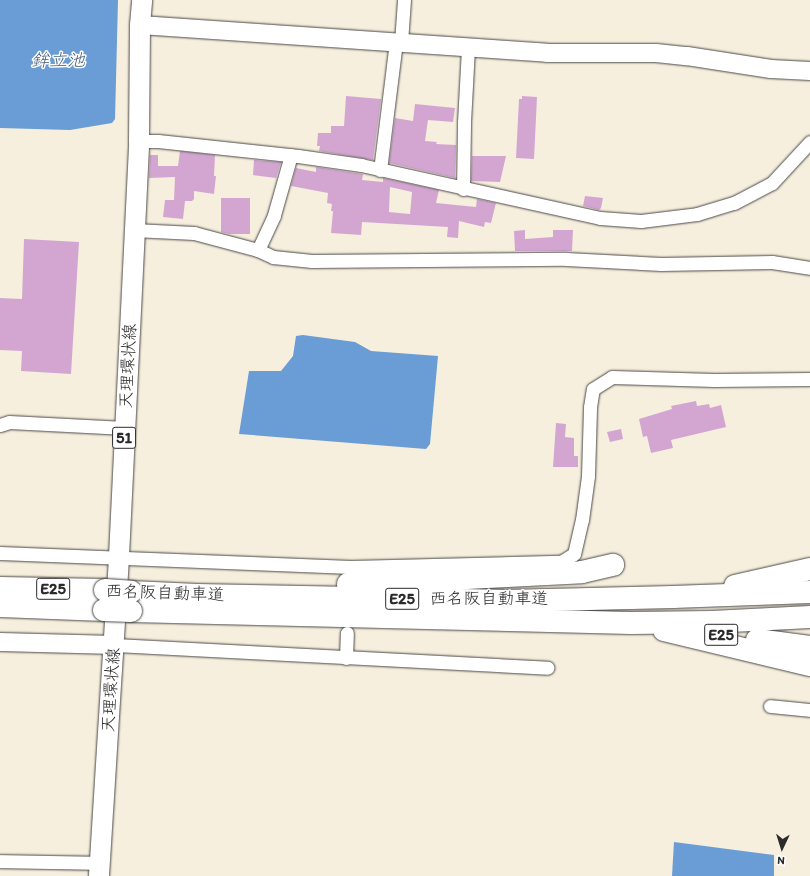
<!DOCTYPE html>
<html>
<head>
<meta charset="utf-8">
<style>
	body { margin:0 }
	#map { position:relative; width:810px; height:876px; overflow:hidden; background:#f6efde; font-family:Itim,"Klee One",sans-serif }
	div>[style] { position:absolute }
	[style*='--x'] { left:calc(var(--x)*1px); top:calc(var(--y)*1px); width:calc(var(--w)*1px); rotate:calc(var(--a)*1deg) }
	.water>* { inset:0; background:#6a9cd5 }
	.building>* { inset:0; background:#d3a6d2 }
	.roads { filter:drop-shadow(0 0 1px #494846) drop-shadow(0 0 1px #494846) }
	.street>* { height:13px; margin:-6.5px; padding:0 6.5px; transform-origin:6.5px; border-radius:6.5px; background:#fff }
	.secondary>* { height:18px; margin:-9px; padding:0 9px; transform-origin:9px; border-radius:9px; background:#fff }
	.primary>* { height:20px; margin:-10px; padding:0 10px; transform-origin:10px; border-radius:10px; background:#fff }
	.highway>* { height:22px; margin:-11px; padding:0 11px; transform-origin:11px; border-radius:11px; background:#fff }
	.bridges { filter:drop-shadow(0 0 1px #494846) drop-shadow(0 0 1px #494846) }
	.highway-bridge>* { height:22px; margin:-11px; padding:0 11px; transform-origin:11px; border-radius:11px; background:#fff }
	span { translate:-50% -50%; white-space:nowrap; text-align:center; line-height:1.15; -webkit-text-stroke:3px #fff; paint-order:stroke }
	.shield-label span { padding:1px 3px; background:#fff; border:1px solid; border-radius:3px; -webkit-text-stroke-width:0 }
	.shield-label { font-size:16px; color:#2b2b2b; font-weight:700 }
	.street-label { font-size:17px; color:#2b2b2b }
	.water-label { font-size:18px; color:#475e77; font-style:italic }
	.north { position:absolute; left:762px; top:828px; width:40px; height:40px; -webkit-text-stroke:3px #fff; paint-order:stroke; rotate:184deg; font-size:11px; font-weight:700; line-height:16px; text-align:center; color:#2b2b2b }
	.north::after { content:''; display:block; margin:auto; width:14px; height:18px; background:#2b2b2b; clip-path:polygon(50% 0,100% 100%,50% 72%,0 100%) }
</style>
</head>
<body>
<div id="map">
	<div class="water">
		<i style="clip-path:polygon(0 0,118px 0,115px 119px,112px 123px,70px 130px,0 128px)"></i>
		<i style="clip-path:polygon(303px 335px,355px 342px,371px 351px,438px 356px,430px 444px,426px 449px,239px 434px,249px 371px,281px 371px,293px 356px,296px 336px)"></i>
		<i style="clip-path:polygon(674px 842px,774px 855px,774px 876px,672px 876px)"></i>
	</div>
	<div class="building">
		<i style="clip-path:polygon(346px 96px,381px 99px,373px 160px,319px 151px,320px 146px,317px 146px,318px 133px,331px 133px,331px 126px,344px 126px)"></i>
		<i style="clip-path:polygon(522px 96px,537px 97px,534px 159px,516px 158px,519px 99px,522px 99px)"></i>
		<i style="clip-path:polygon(415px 104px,455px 108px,453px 122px,428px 120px,425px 141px,437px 142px,436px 144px,456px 145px,455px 178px,389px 163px,395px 118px,413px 121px)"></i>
		<i style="clip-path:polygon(180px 151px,215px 155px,214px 176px,216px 176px,214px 194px,194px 191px,194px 199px,192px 201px,185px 201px,183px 219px,163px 217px,165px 200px,174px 200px,175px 177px,149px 178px,150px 155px,158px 155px,158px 166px,178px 166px)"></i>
		<i style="clip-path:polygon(472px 156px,506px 156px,500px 182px,471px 181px)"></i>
		<i style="clip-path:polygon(254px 160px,281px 162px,276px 178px,253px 175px)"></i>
		<i style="clip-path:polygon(evenodd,316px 167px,363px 174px,362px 180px,383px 182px,383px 178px,439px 190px,436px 203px,476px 207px,477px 199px,496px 203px,491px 223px,485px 222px,484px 227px,459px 221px,458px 238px,447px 237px,448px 227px,362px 222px,361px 235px,331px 233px,333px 211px,331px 211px,332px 204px,327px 203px,328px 193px,291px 186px,296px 168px,316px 172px,316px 167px,390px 187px,412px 192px,410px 214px,389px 212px,390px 187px)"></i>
		<i style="clip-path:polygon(585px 196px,603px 198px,601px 208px,599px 210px,583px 206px)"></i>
		<i style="clip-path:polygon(221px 198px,250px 198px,250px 234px,229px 234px,221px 232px)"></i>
		<i style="clip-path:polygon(525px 230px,525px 239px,553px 237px,553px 230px,573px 230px,572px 251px,515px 251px,514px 231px)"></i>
		<i style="clip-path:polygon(24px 239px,79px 242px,71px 374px,21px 371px,22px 351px,0 350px,0 298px,22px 299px)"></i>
		<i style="clip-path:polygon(696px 401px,697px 406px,709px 404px,710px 408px,721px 405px,726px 427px,671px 440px,673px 448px,651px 453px,647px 436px,643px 437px,639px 419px,672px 409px,671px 406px)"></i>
		<i style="clip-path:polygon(556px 423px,566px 424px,565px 437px,574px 438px,574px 456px,578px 456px,578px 467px,553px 467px)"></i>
		<i style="clip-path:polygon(621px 429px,623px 439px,610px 442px,607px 432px)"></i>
	</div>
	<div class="roads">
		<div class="street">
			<i style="--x:401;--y:42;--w:42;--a:-85.9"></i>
			<i style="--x:139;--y:141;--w:19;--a:0"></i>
			<i style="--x:158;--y:141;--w:141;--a:6.1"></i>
			<i style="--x:298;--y:156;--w:64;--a:8.1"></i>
			<i style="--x:361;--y:165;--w:245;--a:12.5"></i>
			<i style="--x:600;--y:218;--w:41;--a:4.2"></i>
			<i style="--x:641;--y:221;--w:56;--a:-7.1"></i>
			<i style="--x:697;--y:214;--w:39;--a:-17"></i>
			<i style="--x:734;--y:203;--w:43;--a:-27.8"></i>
			<i style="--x:772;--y:183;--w:56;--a:-47.2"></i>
			<i style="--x:380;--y:170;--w:129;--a:-82.9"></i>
			<i style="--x:463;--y:189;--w:67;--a:-89.1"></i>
			<i style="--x:464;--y:122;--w:75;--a:-86.9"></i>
			<i style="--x:134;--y:230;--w:60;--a:2.9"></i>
			<i style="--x:194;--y:233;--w:66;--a:14.9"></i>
			<i style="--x:258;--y:250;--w:17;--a:25"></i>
			<i style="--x:273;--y:257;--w:39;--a:6"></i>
			<i style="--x:312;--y:261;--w:254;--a:-0.5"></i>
			<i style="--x:566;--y:259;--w:95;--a:3"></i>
			<i style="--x:661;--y:264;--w:111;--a:-1"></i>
			<i style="--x:772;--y:262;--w:38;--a:9"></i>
			<i style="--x:258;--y:250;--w:38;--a:-65"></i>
			<i style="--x:274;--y:215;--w:62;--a:-74.2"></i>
			<i style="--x:0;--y:425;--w:9;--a:-18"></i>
			<i style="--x:9;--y:422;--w:116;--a:3"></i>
			<i style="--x:0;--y:553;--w:351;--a:2.3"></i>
			<i style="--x:351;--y:567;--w:210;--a:-1.4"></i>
			<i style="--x:561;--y:562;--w:15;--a:-32"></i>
			<i style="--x:574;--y:554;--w:35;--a:-77"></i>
			<i style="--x:582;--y:520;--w:44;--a:-82.2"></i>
			<i style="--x:588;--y:476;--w:69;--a:-88.3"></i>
			<i style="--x:590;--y:407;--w:18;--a:-81"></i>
			<i style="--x:593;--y:389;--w:22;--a:-32"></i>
			<i style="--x:612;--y:377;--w:102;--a:1.7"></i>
			<i style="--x:714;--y:380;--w:96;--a:-0.6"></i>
			<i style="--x:115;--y:645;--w:433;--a:3"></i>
			<i style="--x:346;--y:658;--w:25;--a:-88"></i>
			<i style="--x:770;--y:706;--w:40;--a:5.7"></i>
			<i style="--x:0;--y:861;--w:100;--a:1.1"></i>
		</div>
		<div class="secondary">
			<i style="--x:140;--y:25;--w:408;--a:3.9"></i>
			<i style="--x:547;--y:53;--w:109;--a:0"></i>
			<i style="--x:656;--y:53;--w:31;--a:6"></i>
			<i style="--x:687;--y:56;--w:85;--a:8.8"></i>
			<i style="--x:771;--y:69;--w:39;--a:3"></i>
			<i style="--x:0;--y:642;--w:115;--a:1.5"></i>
		</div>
		<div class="primary">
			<i style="--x:99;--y:876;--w:321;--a:-86.4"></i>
			<i style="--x:119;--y:556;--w:415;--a:-87.2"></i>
			<i style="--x:139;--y:141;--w:116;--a:-89.5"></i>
			<i style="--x:140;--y:25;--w:25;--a:-85"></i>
		</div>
		<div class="highway">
			<i style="--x:348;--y:584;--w:234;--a:-2.9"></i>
			<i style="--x:582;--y:572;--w:32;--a:-13"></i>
			<i style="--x:735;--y:586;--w:77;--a:-12.8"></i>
			<i style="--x:0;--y:588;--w:105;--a:1.1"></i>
			<i style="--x:131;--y:592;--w:66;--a:2.6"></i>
			<i style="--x:197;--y:595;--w:309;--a:1.1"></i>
			<i style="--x:506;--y:601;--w:167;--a:-1.4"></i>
			<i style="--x:673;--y:597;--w:137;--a:-2.1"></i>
			<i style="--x:0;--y:606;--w:104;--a:2.2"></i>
			<i style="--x:131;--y:611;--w:500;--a:1.37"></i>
			<i style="--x:631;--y:623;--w:81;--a:-0.7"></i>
			<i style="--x:712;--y:622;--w:98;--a:-2.9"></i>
			<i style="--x:664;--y:630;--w:150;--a:13.5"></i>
			<i style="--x:757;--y:640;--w:53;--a:7.5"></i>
		</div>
	</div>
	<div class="bridges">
		<div class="highway-bridge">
			<i style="--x:105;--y:590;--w:26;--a:4"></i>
			<i style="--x:104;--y:610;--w:27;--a:2"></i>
		</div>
	</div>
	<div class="shield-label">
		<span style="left:124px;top:438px">51</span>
		<span style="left:53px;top:589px">E25</span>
		<span style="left:402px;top:599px">E25</span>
		<span style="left:721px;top:635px">E25</span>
	</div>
	<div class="street-label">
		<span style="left:128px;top:366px;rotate:-87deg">天理環状線</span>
		<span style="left:165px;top:593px;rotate:2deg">西名阪自動車道</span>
		<span style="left:489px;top:599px">西名阪自動車道</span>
		<span style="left:111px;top:690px;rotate:-86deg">天理環状線</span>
	</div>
	<div class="water-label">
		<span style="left:58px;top:60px">鉾立池</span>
	</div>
	<div class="north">N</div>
</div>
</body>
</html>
